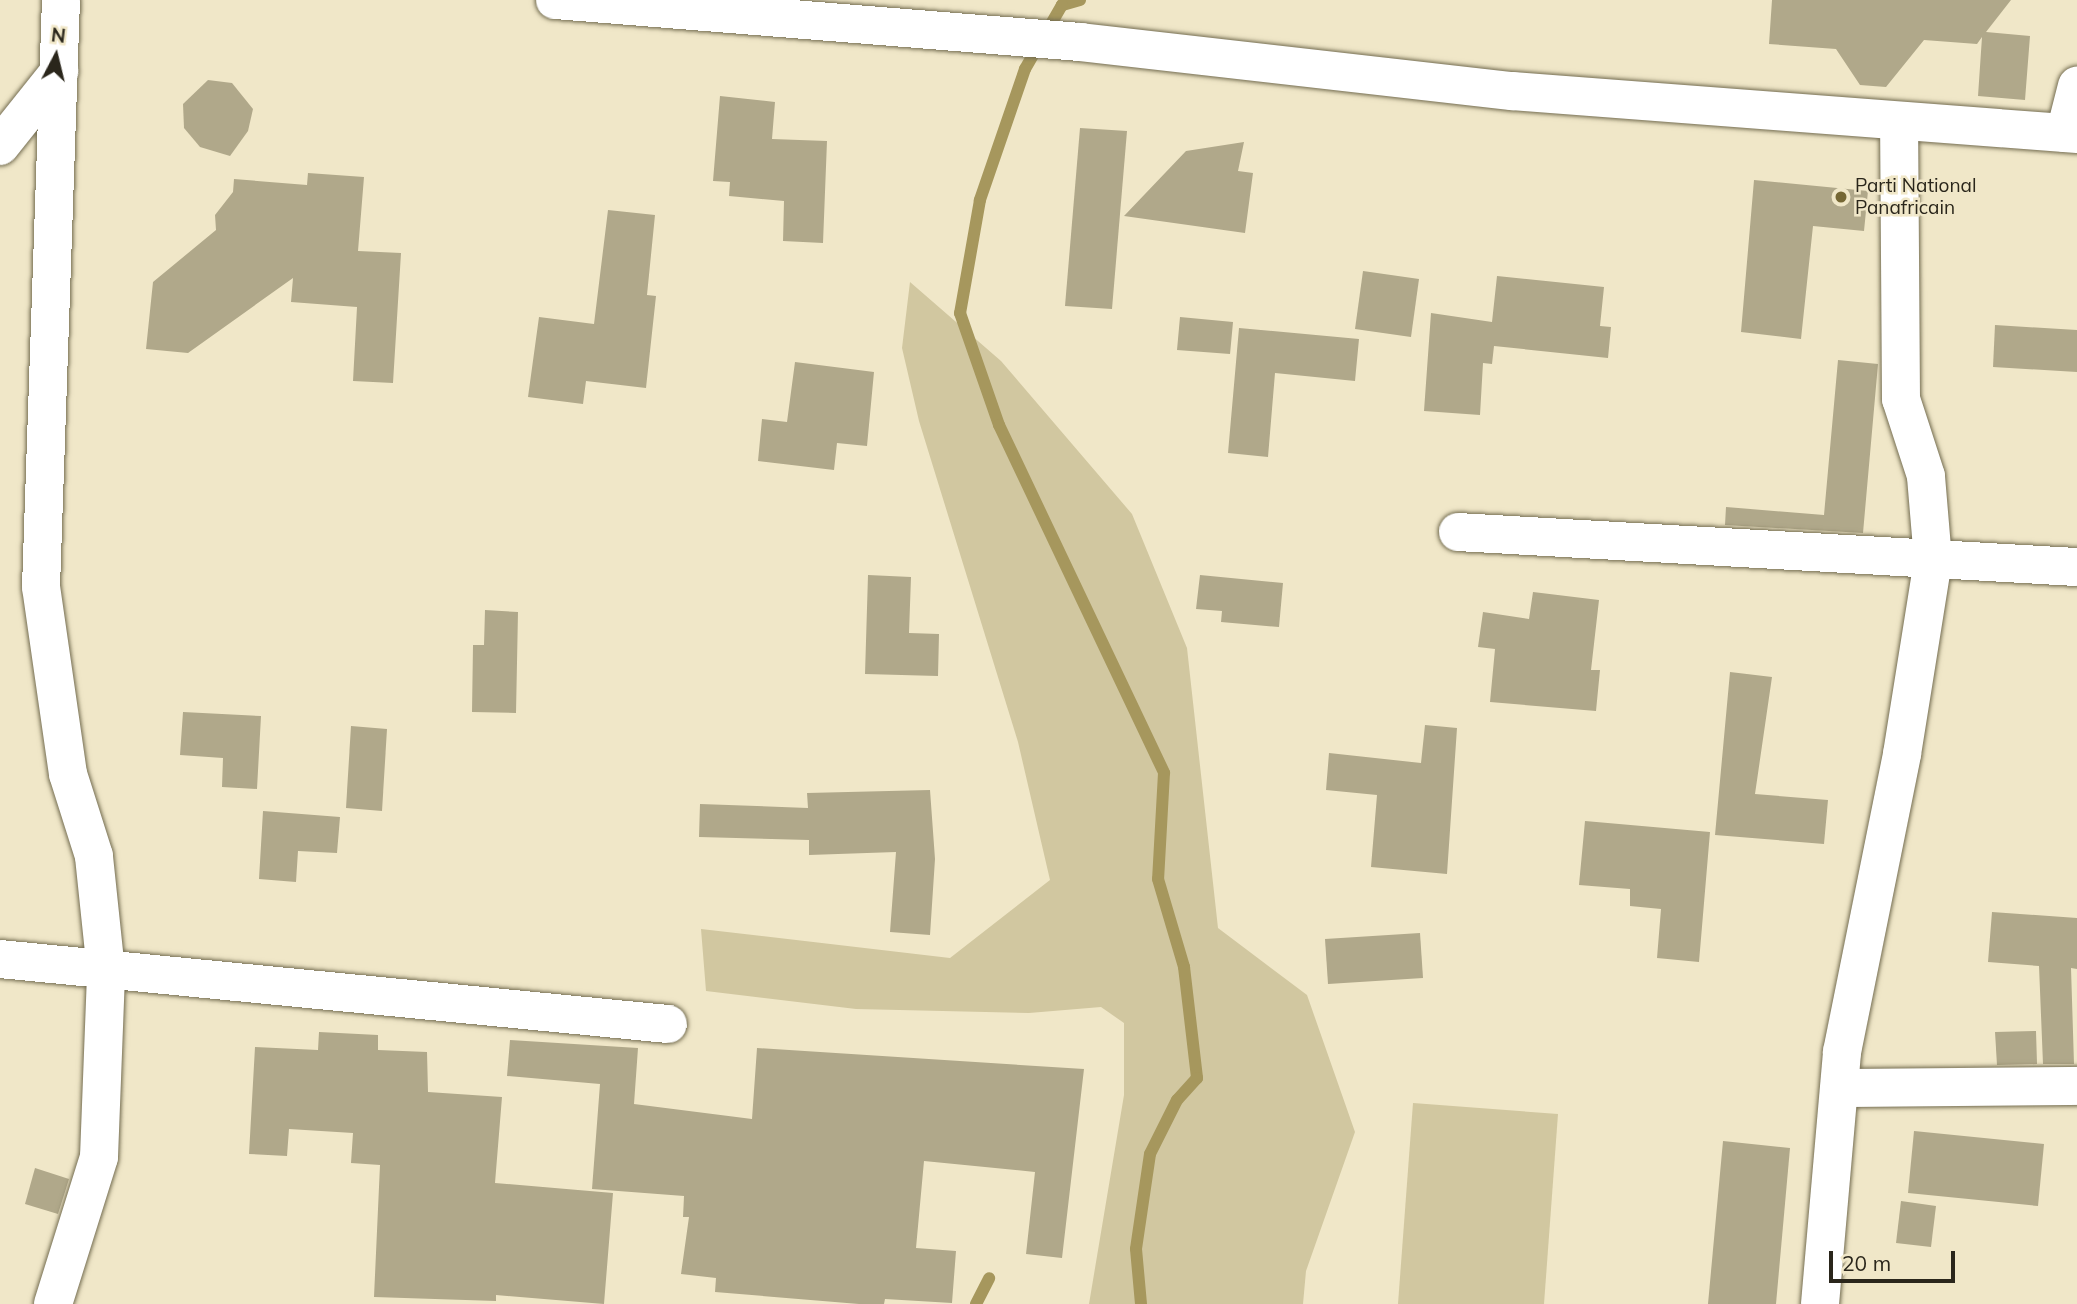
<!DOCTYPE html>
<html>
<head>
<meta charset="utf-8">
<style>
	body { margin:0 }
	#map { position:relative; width:2077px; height:1304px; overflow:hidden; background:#f0e7c8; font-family:Mulish,sans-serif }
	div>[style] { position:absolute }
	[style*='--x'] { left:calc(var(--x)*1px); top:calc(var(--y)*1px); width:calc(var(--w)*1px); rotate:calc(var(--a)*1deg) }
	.green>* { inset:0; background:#d1c7a0 }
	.stream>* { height:12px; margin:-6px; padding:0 6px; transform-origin:6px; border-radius:6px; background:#a6975d }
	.building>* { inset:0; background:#b0a88a }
	.roads { filter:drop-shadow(0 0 2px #746d51) drop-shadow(0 0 2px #746d51) }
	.street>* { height:38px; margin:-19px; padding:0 19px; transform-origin:19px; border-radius:19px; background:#fff }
	.dots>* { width:19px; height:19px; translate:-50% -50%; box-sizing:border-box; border:4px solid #f0e7c8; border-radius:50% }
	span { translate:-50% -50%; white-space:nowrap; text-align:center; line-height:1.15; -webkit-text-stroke:5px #f0e7c8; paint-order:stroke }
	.poi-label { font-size:19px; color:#2a261b }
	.left { translate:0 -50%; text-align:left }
	.north { position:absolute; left:21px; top:21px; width:70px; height:70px; -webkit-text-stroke:5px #f0e7c8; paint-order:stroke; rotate:7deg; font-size:19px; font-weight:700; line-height:28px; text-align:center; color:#2a261b }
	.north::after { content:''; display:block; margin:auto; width:24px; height:32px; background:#2a261b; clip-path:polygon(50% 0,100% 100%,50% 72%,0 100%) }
	.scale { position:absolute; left:1829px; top:1251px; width:126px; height:32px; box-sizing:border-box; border:4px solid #2a261b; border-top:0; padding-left:9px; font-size:21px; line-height:24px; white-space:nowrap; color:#2a261b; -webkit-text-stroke:5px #f0e7c8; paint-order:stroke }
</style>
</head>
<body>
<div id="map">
	<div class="green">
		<i style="clip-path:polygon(910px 282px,1001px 361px,1132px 514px,1187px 648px,1218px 928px,1307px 995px,1355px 1132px,1306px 1271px,1303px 1304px,1089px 1304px,1124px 1095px,1124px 1023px,1101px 1007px,1029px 1013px,856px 1009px,706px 991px,701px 929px,950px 958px,1050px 880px,1018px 742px,919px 421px,902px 348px)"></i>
		<i style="clip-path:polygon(1413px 1103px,1558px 1114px,1544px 1304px,1398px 1304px)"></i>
	</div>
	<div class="stream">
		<i style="--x:1080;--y:0;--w:19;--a:164"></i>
		<i style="--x:1062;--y:5;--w:74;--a:120"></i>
		<i style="--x:1025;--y:69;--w:139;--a:109"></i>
		<i style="--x:980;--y:200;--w:115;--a:100"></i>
		<i style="--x:960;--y:313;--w:119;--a:70.8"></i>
		<i style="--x:999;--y:425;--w:385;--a:64.6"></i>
		<i style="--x:1164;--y:773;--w:106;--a:93.2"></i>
		<i style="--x:1158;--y:879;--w:92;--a:73.5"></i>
		<i style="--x:1184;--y:967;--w:112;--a:83.3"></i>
		<i style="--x:1197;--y:1078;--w:30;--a:132"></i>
		<i style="--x:1177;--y:1100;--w:60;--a:116.6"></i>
		<i style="--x:1150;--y:1154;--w:96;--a:98.4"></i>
		<i style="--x:1136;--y:1249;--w:55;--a:84.8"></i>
		<i style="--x:976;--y:1304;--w:29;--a:-63"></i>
	</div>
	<div class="building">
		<i style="clip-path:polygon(1772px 0,2011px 0,1986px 32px,2030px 36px,2025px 100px,1978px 96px,1982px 37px,1977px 44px,1924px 40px,1886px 87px,1860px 85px,1836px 49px,1769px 44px)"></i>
		<i style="clip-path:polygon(208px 80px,232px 83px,253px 109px,248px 131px,230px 156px,200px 147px,184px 128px,183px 104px)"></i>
		<i style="clip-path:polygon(720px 96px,775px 102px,772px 139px,827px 141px,823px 243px,783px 241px,784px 201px,729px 196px,730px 182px,713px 181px)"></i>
		<i style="clip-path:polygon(1080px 128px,1127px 131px,1112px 309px,1065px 306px)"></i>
		<i style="clip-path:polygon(1244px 142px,1238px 171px,1253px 173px,1245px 233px,1124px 216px,1186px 151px)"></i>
		<i style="clip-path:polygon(308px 173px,364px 177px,358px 251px,401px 253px,393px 383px,353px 381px,357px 307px,291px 302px,293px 278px,188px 353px,146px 349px,153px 282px,216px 230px,215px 215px,233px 192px,234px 179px,307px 185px)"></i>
		<i style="clip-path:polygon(1754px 180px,1868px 191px,1864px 231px,1813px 226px,1801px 339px,1741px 332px)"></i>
		<i style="clip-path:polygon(608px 210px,655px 215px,647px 295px,656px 296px,646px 388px,586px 381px,583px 404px,528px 397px,539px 317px,594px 324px)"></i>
		<i style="clip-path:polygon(1363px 271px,1419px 279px,1411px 337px,1355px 329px)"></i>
		<i style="clip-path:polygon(1497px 276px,1604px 287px,1600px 326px,1611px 327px,1608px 358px,1494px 346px,1492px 364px,1483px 363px,1480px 415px,1424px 411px,1431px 313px,1492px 322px)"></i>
		<i style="clip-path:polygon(1180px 317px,1233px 322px,1230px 354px,1177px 350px)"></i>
		<i style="clip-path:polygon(1995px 325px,2077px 330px,2077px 372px,1993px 367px)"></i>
		<i style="clip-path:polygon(1239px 328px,1359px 339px,1355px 381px,1275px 373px,1268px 457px,1228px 453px)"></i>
		<i style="clip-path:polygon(1838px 360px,1878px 364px,1863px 533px,1725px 525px,1726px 507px,1824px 515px)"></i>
		<i style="clip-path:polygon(795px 362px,874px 372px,867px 446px,837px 443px,834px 470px,758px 461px,762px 419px,787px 422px)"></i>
		<i style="clip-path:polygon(868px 575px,911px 577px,909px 633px,939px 634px,938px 676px,865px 674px)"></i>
		<i style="clip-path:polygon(1200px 575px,1283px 583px,1279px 627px,1221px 622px,1222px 611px,1196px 609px)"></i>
		<i style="clip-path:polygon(1533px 592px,1599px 600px,1591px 670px,1600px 670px,1596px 711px,1490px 702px,1495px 649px,1478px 647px,1483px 612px,1529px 619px)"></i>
		<i style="clip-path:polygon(485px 610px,518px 612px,516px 713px,472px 712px,473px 645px,484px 645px)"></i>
		<i style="clip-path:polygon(1730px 672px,1772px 677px,1755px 794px,1828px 800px,1824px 844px,1715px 835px)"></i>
		<i style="clip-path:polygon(183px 712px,261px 716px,257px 789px,222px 787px,223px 758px,180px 755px)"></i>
		<i style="clip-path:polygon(1425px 725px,1457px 728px,1447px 874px,1371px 867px,1377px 795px,1326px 790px,1329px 753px,1421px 763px)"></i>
		<i style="clip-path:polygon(351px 726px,387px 729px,382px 811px,346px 808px)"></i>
		<i style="clip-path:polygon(930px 790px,935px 859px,930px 935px,890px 932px,896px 852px,809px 855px,809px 840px,699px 837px,700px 804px,808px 808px,807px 793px)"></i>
		<i style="clip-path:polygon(263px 811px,340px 817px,337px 853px,298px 851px,296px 882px,259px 879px)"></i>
		<i style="clip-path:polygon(1585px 821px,1710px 832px,1699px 962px,1657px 958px,1661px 909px,1630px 906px,1630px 889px,1579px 885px)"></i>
		<i style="clip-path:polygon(1992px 912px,2077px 918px,2077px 969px,2071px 968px,2074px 1064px,2043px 1064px,2039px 966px,1988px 962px)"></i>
		<i style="clip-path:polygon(1420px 933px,1423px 978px,1328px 984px,1325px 939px)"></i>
		<i style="clip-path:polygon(2036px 1031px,2037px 1064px,1997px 1065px,1995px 1032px)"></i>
		<i style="clip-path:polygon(319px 1032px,378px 1035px,378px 1050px,427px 1052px,428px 1092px,502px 1097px,495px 1183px,613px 1193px,604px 1304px,496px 1295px,496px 1301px,374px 1297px,380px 1165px,351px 1163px,353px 1133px,289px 1129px,287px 1156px,249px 1154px,255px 1047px,318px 1050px)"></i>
		<i style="clip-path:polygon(510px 1040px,638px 1048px,634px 1104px,752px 1119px,757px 1048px,1084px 1069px,1062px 1258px,1026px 1254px,1035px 1172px,924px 1161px,916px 1248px,956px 1251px,952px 1303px,885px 1299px,884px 1304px,859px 1304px,715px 1292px,716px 1278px,681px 1274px,689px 1217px,683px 1217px,684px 1196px,592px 1189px,600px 1084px,507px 1076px)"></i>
		<i style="clip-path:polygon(1914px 1131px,2044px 1144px,2038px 1206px,1908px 1193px)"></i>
		<i style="clip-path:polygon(1723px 1141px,1790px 1148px,1776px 1304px,1708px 1304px)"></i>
		<i style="clip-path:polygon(35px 1168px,69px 1179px,58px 1214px,25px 1204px)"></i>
		<i style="clip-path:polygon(1901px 1201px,1936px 1206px,1931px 1247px,1896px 1243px)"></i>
	</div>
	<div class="roads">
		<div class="street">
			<i style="--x:555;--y:0;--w:527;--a:4.57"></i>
			<i style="--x:1080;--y:42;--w:435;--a:6.5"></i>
			<i style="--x:1512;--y:91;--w:567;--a:4.35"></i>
			<i style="--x:2065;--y:133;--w:49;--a:-75.7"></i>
			<i style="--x:0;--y:146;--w:95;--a:-51.4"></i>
			<i style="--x:1458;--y:532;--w:620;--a:3.24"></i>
			<i style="--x:0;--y:959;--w:671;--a:5.56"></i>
			<i style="--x:1840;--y:1088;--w:237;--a:-0.5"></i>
			<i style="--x:53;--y:1304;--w:154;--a:-72.6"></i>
			<i style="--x:99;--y:1157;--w:186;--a:-87.8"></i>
			<i style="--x:106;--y:971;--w:116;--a:-96"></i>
			<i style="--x:94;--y:856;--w:86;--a:-107.6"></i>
			<i style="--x:68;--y:774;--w:189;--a:-98.2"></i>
			<i style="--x:41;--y:587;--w:587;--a:-88.05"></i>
			<i style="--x:1820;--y:1304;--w:253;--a:-85"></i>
			<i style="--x:1842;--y:1052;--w:304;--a:-78.6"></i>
			<i style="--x:1902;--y:754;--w:196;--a:-80.9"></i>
			<i style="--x:1933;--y:560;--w:84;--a:-94.8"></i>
			<i style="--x:1926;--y:476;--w:81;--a:-108"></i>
			<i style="--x:1901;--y:399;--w:276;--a:-90.4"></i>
		</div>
	</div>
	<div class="dots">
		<i style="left:1841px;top:197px;background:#756734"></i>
	</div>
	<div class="poi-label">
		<span class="left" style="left:1855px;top:197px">Parti National<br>Panafricain</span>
	</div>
	<div class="north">N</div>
	<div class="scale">20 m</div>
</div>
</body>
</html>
